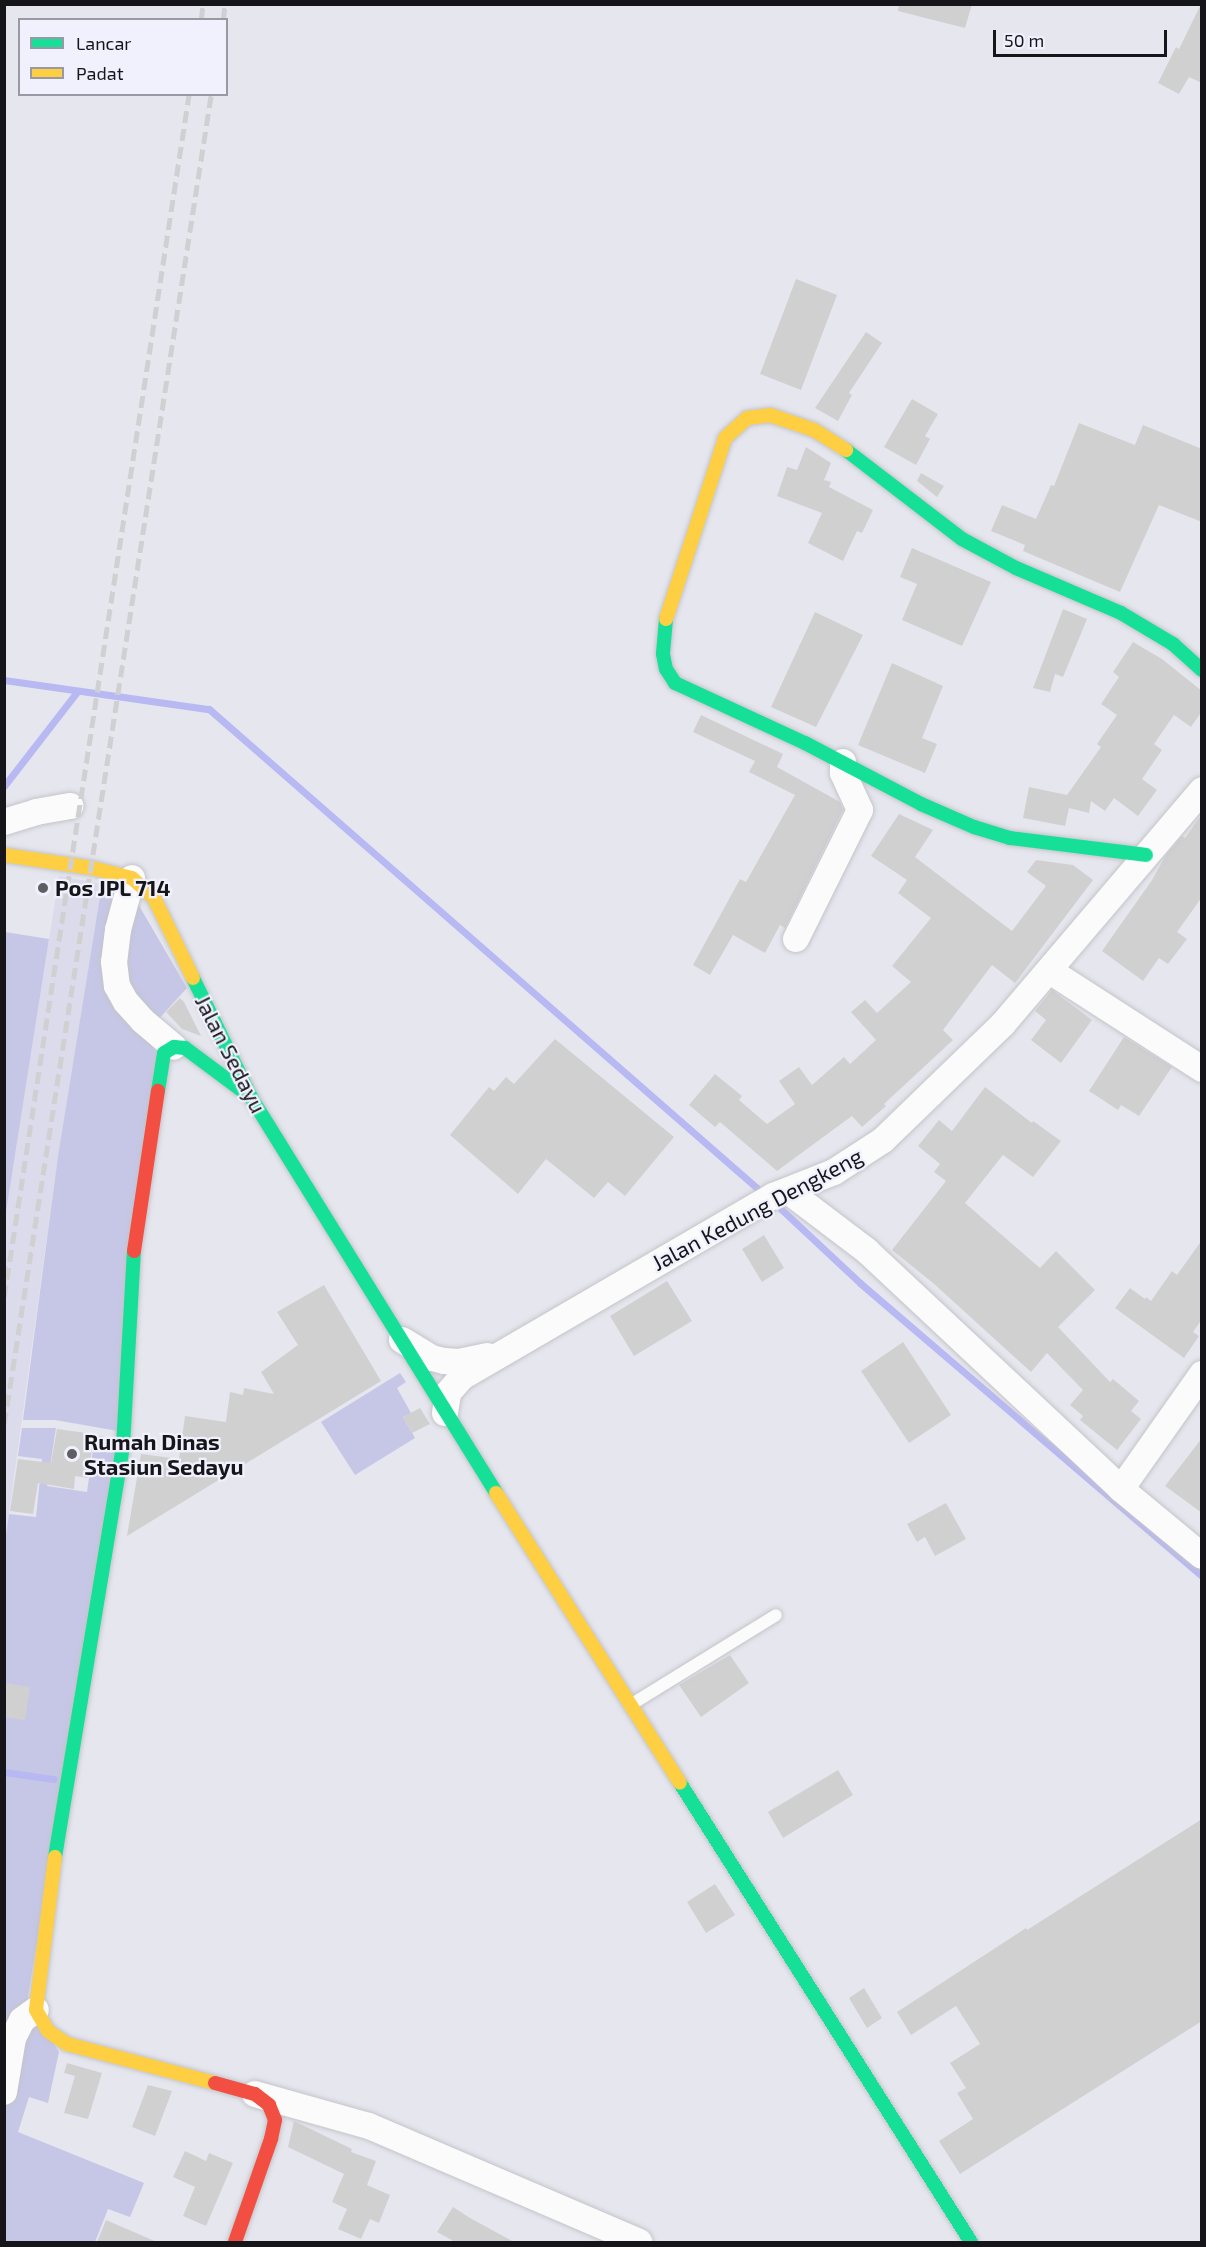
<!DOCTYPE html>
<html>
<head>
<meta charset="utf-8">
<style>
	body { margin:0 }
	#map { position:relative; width:1206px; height:2247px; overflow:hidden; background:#e6e6ee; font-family:"Exo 2",sans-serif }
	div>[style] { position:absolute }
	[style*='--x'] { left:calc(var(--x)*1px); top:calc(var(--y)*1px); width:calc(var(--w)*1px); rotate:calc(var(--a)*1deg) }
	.built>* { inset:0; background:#dbdbeb }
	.green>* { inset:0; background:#c6c7e7 }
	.stream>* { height:7px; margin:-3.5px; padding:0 3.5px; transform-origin:3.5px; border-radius:3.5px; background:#b8b8f3 }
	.building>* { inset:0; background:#d1d0d1 }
	.roads { filter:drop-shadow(0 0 2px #c4c4ca) drop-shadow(0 0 2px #c4c4ca) }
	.lane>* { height:12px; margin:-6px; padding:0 6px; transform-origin:6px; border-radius:6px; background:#fbfbfc }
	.street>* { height:26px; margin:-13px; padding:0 13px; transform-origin:13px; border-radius:13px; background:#fbfbfc }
	.fast>* { height:14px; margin:-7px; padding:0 7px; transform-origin:7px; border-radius:7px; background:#16e098 }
	.slow>* { height:14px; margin:-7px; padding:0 7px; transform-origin:7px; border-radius:7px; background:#ffcf43 }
	.jam>* { height:14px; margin:-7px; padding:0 7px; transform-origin:7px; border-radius:7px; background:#f24e42 }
	.rail>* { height:4.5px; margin-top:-2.25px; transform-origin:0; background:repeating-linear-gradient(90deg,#d0d0d2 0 12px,transparent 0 18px) }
	.dots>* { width:16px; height:16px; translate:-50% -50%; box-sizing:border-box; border:3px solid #f0f1fd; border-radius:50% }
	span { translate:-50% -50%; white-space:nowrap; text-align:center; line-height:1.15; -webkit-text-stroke:4.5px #f0f1fd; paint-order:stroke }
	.poi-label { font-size:22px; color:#15151a; font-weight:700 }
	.left { translate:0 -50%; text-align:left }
	.street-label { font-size:22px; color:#15151a }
	.frame { position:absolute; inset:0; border:6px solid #15151a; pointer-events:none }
	.legend { position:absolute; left:18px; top:18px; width:210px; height:78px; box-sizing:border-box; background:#f0f1fd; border:2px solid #9899a2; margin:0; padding:8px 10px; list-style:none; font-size:18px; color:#15151a }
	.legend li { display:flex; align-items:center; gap:12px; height:30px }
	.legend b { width:30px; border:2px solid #9899a2 }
	.scale { position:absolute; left:993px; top:30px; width:174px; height:27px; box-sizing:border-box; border:3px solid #15151a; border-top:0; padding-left:8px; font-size:18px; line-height:21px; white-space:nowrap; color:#15151a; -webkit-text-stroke:4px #f0f1fd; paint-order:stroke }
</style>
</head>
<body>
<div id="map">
	<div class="built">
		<i style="clip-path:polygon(59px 876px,102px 884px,58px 1156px,5px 1542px,5px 1219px)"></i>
	</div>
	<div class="green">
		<i style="clip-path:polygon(102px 884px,117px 887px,105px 963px,157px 1053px,118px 1431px,55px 1420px,23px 1420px,58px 1156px)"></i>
		<i style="clip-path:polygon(134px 897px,187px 988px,157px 1021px,127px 983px,124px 959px)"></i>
		<i style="clip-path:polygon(5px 932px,49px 939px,5px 1219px,4px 932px)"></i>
		<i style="clip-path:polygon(400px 1373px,406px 1382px,397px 1388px,411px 1413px,403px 1417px,415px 1438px,355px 1475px,321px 1422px)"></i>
		<i style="clip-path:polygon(22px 1428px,56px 1428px,47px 1486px,87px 1492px,95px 1435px,117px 1439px,27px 2003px,59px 2052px,48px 2103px,29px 2097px,18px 2132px,144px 2183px,130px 2217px,108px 2209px,95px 2242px,5px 2242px,5px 1542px,9px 1514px,36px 1517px,42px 1459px,18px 1456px)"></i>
	</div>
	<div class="stream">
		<i style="--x:4;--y:680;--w:207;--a:8.1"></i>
		<i style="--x:209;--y:709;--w:728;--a:41.16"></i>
		<i style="--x:4;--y:786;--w:119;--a:-52.2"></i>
		<i style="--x:781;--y:1209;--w:108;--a:43.1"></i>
		<i style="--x:860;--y:1283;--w:450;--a:40.6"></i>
		<i style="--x:4;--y:1772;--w:50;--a:8"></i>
	</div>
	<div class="building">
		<i style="clip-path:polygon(899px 4px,972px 4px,965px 28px,898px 11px)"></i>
		<i style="clip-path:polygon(1201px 4px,1202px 83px,1189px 77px,1179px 94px,1158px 83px,1176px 47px,1179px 49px)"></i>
		<i style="clip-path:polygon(796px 279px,837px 295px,801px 390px,760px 374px)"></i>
		<i style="clip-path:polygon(866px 332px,882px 343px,849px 393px,852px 395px,838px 421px,815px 408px)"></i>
		<i style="clip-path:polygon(912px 399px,938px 414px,925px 436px,930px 439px,916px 465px,884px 447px)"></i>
		<i style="clip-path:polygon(1079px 423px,1135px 445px,1143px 425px,1202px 449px,1202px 522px,1159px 505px,1120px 592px,1023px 551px,1025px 545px,991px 531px,1002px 505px,1036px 519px,1051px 485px,1054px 486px)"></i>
		<i style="clip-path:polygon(806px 447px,831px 463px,824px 480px,831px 482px,829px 487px,873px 510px,862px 533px,857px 531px,843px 561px,808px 543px,822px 513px,777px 496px,787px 467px,797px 470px)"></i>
		<i style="clip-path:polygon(921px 473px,944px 486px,937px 497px,917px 481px)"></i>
		<i style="clip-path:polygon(912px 548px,991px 582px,962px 646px,902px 620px,917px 584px,900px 577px)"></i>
		<i style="clip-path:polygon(1063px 609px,1087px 619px,1063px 677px,1055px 674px,1050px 692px,1033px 688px)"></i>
		<i style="clip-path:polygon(815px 612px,863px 635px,816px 727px,771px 707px)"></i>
		<i style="clip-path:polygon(1133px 642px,1162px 659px,1202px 691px,1202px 711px,1191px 727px,1174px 715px,1154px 744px,1162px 750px,1142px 779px,1157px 790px,1138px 816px,1114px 798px,1105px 811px,1091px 801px,1089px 813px,1069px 808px,1065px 826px,1023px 818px,1029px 787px,1067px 795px,1101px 747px,1097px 744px,1117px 715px,1101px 704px,1119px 677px,1113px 672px)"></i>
		<i style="clip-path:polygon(892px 663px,943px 686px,922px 738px,937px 744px,925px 773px,858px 745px)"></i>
		<i style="clip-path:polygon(701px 715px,783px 754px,777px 767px,840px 802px,843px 810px,785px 928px,780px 925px,765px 953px,733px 935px,710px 975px,693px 965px,740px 879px,746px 882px,795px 795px,749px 772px,755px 761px,693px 732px)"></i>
		<i style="clip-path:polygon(899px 814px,933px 830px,915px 857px,1012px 931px,1046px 886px,1027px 872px,1036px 860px,1073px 865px,1093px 880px,1015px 983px,992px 965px,943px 1030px,953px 1040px,884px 1104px,886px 1106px,862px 1127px,852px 1116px,777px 1171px,720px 1122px,715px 1127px,689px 1105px,715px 1074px,742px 1096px,739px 1100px,767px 1124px,795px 1104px,779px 1081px,799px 1067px,812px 1085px,844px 1057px,850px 1064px,876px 1040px,851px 1012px,865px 1000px,877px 1013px,911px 982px,892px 966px,931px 918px,898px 893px,907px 880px,871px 856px)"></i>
		<i style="clip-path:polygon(1202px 814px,1202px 897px,1177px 932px,1187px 939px,1168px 964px,1159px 958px,1143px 981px,1102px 951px,1152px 880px,1166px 855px,1182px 836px,1185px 838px)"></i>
		<i style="clip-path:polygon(1052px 990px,1092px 1020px,1061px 1063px,1031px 1040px,1046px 1020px,1035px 1011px)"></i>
		<i style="clip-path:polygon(180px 998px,184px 1002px,201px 1036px,182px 1029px,166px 1012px)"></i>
		<i style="clip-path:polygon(1124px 1037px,1172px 1067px,1139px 1116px,1121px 1105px,1118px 1110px,1089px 1091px)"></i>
		<i style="clip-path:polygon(555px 1039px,674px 1137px,625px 1196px,608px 1182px,594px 1198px,546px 1159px,518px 1194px,450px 1135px,489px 1087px,494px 1091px,506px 1077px,514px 1084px)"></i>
		<i style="clip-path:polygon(985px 1087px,1032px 1123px,1033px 1121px,1061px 1141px,1033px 1177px,1003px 1155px,965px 1203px,1040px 1268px,1056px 1251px,1095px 1290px,1058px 1327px,1110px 1382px,1113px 1379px,1139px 1401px,1131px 1411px,1141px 1419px,1117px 1450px,1080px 1420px,1083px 1416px,1070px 1405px,1083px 1390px,1047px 1353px,1031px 1372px,933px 1283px,892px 1250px,946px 1181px,934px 1172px,940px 1164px,918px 1146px,939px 1120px,952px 1131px)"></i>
		<i style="clip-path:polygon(764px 1235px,784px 1268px,762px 1282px,742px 1249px)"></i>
		<i style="clip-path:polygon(1202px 1240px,1202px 1319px,1193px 1332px,1199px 1336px,1184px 1358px,1115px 1308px,1130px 1288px,1145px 1299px,1146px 1297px,1151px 1301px,1172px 1271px,1177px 1275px)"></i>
		<i style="clip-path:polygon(667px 1281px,692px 1321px,634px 1356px,610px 1316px)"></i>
		<i style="clip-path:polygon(324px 1285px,381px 1381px,127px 1536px,141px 1454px,179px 1459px,185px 1416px,226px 1422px,230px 1392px,243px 1395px,244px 1388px,274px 1394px,261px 1372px,298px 1345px,277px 1312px)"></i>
		<i style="clip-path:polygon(903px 1342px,951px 1415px,909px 1443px,861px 1371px)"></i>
		<i style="clip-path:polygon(420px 1408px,430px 1424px,412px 1433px,403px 1417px)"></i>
		<i style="clip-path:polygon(57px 1429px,94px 1434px,88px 1478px,75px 1476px,74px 1489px,38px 1483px,33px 1514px,10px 1511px,18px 1459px,51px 1463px)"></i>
		<i style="clip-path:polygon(1202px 1438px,1202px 1513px,1165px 1486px)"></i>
		<i style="clip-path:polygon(946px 1503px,966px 1539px,935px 1556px,925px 1537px,917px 1542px,907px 1524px)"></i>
		<i style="clip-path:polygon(730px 1655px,749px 1683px,701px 1717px,679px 1685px)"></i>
		<i style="clip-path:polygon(4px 1683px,30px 1687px,25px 1720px,4px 1717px)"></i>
		<i style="clip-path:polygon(838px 1770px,853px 1795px,783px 1838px,768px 1812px)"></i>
		<i style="clip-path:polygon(1202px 1819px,1202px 2021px,960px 2174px,939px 2141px,973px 2119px,957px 2093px,966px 2088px,950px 2063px,980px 2044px,956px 2006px,911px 2035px,897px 2012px,1026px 1928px,1027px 1930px)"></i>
		<i style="clip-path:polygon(715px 1884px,735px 1915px,706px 1933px,687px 1902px)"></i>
		<i style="clip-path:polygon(864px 1988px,882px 2018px,867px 2028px,849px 1998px)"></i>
		<i style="clip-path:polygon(67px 2063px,102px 2073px,88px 2119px,64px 2113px,75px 2076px,64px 2073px)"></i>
		<i style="clip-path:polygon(148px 2085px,172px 2091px,155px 2136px,132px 2127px)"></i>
		<i style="clip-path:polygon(294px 2121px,352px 2149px,351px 2152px,376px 2161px,367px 2185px,390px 2195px,379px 2223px,370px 2219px,361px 2239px,338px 2229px,347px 2209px,332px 2202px,344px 2174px,288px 2147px)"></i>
		<i style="clip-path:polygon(185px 2151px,206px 2161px,209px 2153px,233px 2163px,206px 2226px,183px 2216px,195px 2187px,173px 2177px)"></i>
		<i style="clip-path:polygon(453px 2207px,470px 2218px,514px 2242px,455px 2242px,437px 2232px)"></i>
		<i style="clip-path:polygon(106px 2220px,157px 2242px,97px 2242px)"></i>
	</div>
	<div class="roads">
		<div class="lane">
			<i style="--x:632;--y:1704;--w:169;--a:-31.7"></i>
		</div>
		<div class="street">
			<i style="--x:4;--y:822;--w:34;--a:-17"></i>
			<i style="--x:36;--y:812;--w:35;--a:-10"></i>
			<i style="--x:132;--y:878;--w:54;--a:105.1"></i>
			<i style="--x:118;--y:930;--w:32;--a:97"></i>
			<i style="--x:114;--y:962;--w:24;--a:83"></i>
			<i style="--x:117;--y:986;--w:18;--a:61"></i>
			<i style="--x:126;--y:1002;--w:25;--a:48"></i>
			<i style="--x:143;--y:1021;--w:40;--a:40"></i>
			<i style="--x:796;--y:939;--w:144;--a:-63.6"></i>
			<i style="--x:860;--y:810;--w:41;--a:-114.7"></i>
			<i style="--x:843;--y:773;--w:11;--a:-90"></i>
			<i style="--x:1050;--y:971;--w:181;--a:32.8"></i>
			<i style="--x:788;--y:1191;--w:99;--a:37.2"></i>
			<i style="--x:867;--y:1251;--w:348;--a:43.1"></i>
			<i style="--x:1121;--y:1489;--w:105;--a:39.6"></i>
			<i style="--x:402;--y:1340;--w:35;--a:31"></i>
			<i style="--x:432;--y:1358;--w:12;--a:14"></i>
			<i style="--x:444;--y:1361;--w:15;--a:4"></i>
			<i style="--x:459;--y:1362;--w:29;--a:-12"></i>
			<i style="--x:445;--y:1413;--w:20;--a:-81"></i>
			<i style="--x:448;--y:1393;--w:21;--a:-49"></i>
			<i style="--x:462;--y:1377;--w:360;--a:-30.2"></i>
			<i style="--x:773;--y:1196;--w:66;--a:-21.5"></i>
			<i style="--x:834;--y:1172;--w:59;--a:-33.1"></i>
			<i style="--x:883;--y:1140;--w:167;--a:-44"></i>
			<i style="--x:1003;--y:1024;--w:307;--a:-49.6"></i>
			<i style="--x:1121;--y:1489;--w:141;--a:-54.8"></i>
			<i style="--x:4;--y:2092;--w:55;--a:-80.5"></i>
			<i style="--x:13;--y:2038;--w:20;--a:-63"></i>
			<i style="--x:22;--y:2020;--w:17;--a:-36"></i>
			<i style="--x:255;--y:2094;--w:118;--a:15.7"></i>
			<i style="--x:369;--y:2126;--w:294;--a:23.2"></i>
		</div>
		<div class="fast">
			<i style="--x:846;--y:450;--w:146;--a:37.5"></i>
			<i style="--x:962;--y:539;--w:61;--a:28.2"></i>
			<i style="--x:1016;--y:568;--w:114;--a:23.2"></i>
			<i style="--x:1121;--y:613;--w:61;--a:30.8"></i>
			<i style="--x:1173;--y:644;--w:39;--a:42"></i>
			<i style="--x:666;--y:619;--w:35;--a:95"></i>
			<i style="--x:663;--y:654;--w:15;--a:79"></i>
			<i style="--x:666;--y:669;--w:17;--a:57"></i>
			<i style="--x:675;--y:683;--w:143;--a:24.8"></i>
			<i style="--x:805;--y:743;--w:131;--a:27.7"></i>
			<i style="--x:921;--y:804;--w:58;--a:23.5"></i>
			<i style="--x:974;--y:827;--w:38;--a:17"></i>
			<i style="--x:1010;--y:838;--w:137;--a:7.1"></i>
			<i style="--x:193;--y:978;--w:135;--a:64"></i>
			<i style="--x:252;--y:1099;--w:463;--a:58.2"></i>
			<i style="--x:158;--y:1091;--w:38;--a:-81"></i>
			<i style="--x:164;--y:1053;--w:12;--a:-31"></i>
			<i style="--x:174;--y:1047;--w:11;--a:5"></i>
			<i style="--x:185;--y:1048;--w:74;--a:36.7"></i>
			<i style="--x:680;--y:1783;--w:543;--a:57.63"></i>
			<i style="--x:55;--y:1857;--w:417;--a:-80.6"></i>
			<i style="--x:123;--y:1446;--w:195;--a:-86.8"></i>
		</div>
		<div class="slow">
			<i style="--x:666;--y:619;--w:190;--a:-71.9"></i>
			<i style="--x:725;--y:438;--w:30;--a:-42"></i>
			<i style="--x:747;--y:418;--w:23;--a:-7"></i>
			<i style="--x:770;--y:415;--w:46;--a:18.8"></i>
			<i style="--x:814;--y:430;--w:38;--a:32"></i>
			<i style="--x:4;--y:855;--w:89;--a:8.4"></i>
			<i style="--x:92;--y:868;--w:41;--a:14"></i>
			<i style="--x:132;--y:878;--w:30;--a:42"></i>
			<i style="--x:154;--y:898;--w:89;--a:64"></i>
			<i style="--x:496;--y:1493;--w:343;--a:57.6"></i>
			<i style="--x:55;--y:1857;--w:154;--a:97.1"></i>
			<i style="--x:36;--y:2010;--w:24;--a:60"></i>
			<i style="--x:48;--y:2031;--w:23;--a:34"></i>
			<i style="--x:67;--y:2044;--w:153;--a:14.8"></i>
		</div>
		<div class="jam">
			<i style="--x:134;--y:1251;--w:162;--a:-81.5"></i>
			<i style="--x:215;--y:2083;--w:41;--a:15.4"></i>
			<i style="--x:255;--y:2094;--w:18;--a:38"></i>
			<i style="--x:269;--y:2105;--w:16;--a:68"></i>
			<i style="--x:275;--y:2120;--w:19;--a:102"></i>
			<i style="--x:271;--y:2139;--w:109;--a:109.3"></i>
		</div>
	</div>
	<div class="rail">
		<i style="--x:201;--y:20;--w:16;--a:-83"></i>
		<i style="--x:223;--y:20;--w:16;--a:-83"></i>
		<i style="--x:4;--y:1297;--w:1217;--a:-81.26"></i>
		<i style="--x:4;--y:1424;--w:1346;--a:-81.15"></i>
	</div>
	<div class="dots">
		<i style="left:43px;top:888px;background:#5e5e64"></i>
		<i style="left:72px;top:1454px;background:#5e5e64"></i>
	</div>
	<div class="poi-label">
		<span class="left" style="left:55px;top:888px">Pos JPL 714</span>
		<span class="left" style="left:84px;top:1454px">Rumah Dinas<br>Stasiun Sedayu</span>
	</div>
	<div class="street-label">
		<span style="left:231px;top:1054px;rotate:63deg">Jalan Sedayu</span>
		<span style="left:757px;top:1209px;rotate:-28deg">Jalan Kedung Dengkeng</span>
	</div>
	<div class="frame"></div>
	<ul class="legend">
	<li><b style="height:8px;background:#16e098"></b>Lancar</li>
	<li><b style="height:8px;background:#ffcf43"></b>Padat</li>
	</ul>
	<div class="scale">50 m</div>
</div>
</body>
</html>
